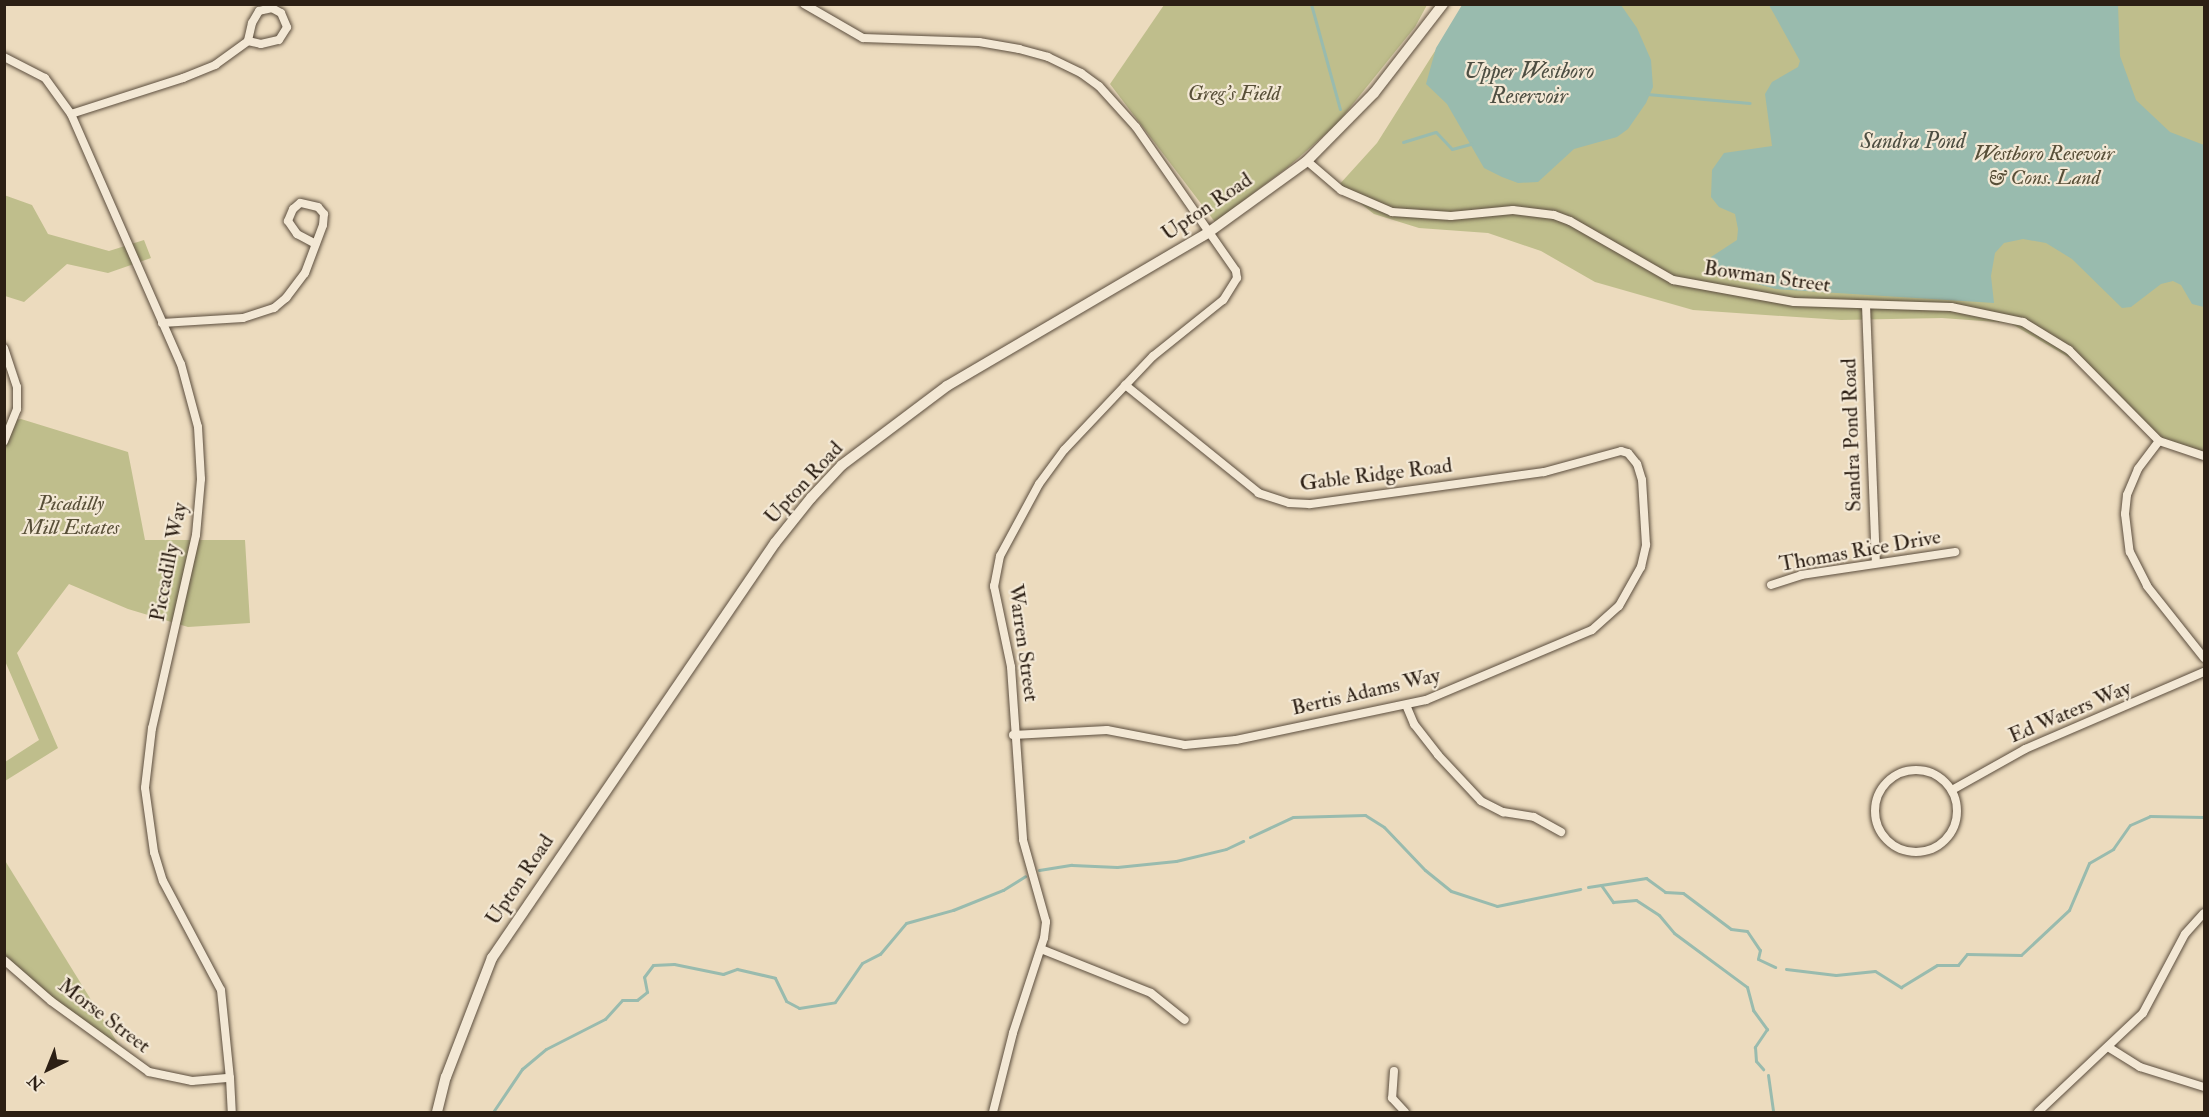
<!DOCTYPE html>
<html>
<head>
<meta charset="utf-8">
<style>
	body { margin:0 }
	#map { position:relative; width:2209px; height:1117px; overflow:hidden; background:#ecdbbe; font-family:"IM FELL Double Pica",serif }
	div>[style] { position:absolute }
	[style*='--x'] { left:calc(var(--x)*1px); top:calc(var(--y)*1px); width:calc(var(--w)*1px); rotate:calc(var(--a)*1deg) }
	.green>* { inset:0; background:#bfbe8c }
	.water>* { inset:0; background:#99bbae }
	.stream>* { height:3px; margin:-1.5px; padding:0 1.5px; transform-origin:1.5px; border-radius:1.5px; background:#99bbae }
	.roads { filter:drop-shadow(0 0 2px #5c4e3e) drop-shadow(0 0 2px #5c4e3e) }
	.minor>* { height:8px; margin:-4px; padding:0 4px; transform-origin:4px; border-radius:4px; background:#f3e8d5 }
	.minor>.ring { margin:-4px; padding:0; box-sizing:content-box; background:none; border:8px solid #f3e8d5; border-radius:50% }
	.secondary>* { height:10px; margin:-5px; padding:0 5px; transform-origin:5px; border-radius:5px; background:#f3e8d5 }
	span { translate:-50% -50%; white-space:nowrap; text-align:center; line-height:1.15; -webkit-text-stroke:4.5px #f3e8d5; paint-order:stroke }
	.park-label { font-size:21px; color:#584f38; font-style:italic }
	.street-label { font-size:21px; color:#2c1f14 }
	.water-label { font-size:22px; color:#4d4e42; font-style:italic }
	.frame { position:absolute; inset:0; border:6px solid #2c1f14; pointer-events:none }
	.north { position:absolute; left:18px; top:1039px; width:60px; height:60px; -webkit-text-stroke:4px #f3e8d5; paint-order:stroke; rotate:223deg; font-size:16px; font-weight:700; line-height:24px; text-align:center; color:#2c1f14 }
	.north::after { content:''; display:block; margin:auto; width:21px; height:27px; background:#2c1f14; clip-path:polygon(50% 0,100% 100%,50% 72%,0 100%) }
</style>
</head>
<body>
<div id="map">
	<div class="green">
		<i style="clip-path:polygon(1164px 5px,1427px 5px,1415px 27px,1336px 125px,1288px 167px,1215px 222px,1110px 84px)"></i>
		<i style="clip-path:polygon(1464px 5px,2204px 5px,2204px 459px,2171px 449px,2099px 375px,2010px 323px,1942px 318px,1841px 320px,1693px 310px,1595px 282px,1541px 251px,1488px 233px,1419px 228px,1374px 214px,1338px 186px,1377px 143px)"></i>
		<i style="clip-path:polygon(4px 195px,32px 205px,48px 234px,109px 251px,144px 240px,151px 258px,108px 273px,67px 264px,24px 302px,5px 296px)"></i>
		<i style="clip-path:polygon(21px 419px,128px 452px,145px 540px,245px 540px,250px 623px,188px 627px,128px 609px,69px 584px,17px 653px,58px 748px,5px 781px,5px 762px,39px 740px,5px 661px,5px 422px)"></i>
		<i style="clip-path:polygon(4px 859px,127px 1058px,5px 960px)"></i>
	</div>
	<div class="water">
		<i style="clip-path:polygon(1462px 5px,1621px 5px,1637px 28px,1651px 60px,1653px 87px,1646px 103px,1628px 129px,1617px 137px,1574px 149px,1538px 182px,1518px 183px,1502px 177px,1484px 168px,1447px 104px,1426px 84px,1436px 48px)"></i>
		<i style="clip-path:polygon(1769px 5px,2118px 5px,2120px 56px,2136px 100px,2170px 132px,2204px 145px,2204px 307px,2192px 304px,2181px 285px,2173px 281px,2161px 284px,2131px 307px,2122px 308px,2072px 259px,2046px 243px,2023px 239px,2004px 243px,1995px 253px,1991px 276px,1994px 303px,1776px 289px,1712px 272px,1711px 257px,1737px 240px,1738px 229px,1735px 214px,1719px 207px,1711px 197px,1712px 170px,1724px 153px,1772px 146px,1765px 94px,1772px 82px,1798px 67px,1800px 61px)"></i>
	</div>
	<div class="stream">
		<i style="--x:1311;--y:4;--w:109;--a:74.6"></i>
		<i style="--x:1647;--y:94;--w:103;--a:5"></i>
		<i style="--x:1403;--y:142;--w:34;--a:-17"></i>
		<i style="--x:1436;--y:132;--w:23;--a:47"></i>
		<i style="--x:1452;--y:149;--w:20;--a:-15"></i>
		<i style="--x:1250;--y:837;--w:47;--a:-24.9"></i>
		<i style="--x:1293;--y:817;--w:72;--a:-1.6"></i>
		<i style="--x:1365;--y:815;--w:22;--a:32"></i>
		<i style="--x:1384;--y:827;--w:59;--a:46.4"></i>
		<i style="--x:1425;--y:870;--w:33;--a:39"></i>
		<i style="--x:1451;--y:891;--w:48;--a:18.1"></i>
		<i style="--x:1497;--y:906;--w:85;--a:-11.6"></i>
		<i style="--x:1039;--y:870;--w:33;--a:-9"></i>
		<i style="--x:1072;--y:865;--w:45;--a:2.5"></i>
		<i style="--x:1117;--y:867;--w:59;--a:-5.8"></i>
		<i style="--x:1176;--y:861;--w:51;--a:-13.5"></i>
		<i style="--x:1226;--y:849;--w:19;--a:-25"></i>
		<i style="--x:1601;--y:885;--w:21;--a:55"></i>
		<i style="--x:1613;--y:902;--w:23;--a:-5"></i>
		<i style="--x:1636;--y:900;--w:27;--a:33"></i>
		<i style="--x:1659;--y:915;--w:23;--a:50"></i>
		<i style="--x:1674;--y:933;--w:91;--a:36.5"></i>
		<i style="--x:1747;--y:987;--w:24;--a:75"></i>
		<i style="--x:1753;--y:1010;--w:24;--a:54"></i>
		<i style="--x:1767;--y:1029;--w:22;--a:124"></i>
		<i style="--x:1755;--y:1047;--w:14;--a:86"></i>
		<i style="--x:1756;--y:1061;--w:11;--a:49"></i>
		<i style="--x:1588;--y:887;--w:59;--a:-8.8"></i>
		<i style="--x:1646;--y:878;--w:24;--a:36"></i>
		<i style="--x:1665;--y:892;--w:18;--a:3"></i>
		<i style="--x:1683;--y:893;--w:60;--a:36.9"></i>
		<i style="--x:1731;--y:929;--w:16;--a:7"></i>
		<i style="--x:1747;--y:931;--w:23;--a:56"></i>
		<i style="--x:1760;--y:950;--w:9;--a:103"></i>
		<i style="--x:1758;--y:959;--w:19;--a:25"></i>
		<i style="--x:1786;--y:969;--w:50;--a:6.8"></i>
		<i style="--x:1836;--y:975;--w:39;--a:-6"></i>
		<i style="--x:1875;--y:971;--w:31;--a:32"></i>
		<i style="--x:1901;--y:987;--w:42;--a:-31.4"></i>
		<i style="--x:1937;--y:965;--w:21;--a:0"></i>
		<i style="--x:1958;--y:965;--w:14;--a:-51"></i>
		<i style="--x:1967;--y:954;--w:54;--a:1.1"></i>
		<i style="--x:2021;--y:955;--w:66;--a:-43.2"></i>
		<i style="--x:2069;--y:910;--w:51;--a:-66.9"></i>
		<i style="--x:2089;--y:863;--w:28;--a:-30"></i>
		<i style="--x:2113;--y:849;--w:29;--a:-55"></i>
		<i style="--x:2130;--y:825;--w:22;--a:-24"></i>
		<i style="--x:2150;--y:816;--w:54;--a:1.1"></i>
		<i style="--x:1768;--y:1075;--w:37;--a:82"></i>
		<i style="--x:493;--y:1112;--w:52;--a:-56"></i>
		<i style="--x:522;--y:1069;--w:31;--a:-40"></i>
		<i style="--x:546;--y:1049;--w:66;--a:-27"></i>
		<i style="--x:605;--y:1019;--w:25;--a:-48"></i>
		<i style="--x:622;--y:1000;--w:15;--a:0"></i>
		<i style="--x:637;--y:1000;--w:13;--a:-39"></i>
		<i style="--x:647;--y:992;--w:15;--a:-101"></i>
		<i style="--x:644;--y:977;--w:15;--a:-53"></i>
		<i style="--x:653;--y:965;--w:21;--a:-3"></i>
		<i style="--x:674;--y:964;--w:50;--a:11.5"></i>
		<i style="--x:723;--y:974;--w:15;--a:-20"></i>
		<i style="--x:737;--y:969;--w:39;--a:13"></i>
		<i style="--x:775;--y:978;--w:25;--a:64"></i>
		<i style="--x:786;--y:1001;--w:15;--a:28"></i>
		<i style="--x:799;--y:1008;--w:36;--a:-9"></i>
		<i style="--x:835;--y:1002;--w:47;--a:-55.3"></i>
		<i style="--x:862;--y:963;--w:20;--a:-27"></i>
		<i style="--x:880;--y:954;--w:40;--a:-50"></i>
		<i style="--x:906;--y:923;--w:49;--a:-15.5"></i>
		<i style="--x:953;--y:910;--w:54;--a:-21.8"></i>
		<i style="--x:1003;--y:890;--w:26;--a:-32"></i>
	</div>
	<div class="roads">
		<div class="minor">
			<i style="--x:804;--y:4;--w:68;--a:30"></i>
			<i style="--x:863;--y:38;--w:116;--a:2"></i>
			<i style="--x:979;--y:42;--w:41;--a:9.9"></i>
			<i style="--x:1019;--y:49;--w:30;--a:15"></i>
			<i style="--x:1048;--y:57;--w:37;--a:26"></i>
			<i style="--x:1081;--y:73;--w:22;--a:36"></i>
			<i style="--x:1099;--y:86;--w:55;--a:47.9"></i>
			<i style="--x:1136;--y:127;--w:175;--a:55.2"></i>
			<i style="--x:1236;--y:271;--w:7;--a:82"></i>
			<i style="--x:1237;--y:278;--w:26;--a:122"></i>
			<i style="--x:1223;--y:300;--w:90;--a:141.3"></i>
			<i style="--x:1153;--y:356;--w:129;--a:133.4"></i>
			<i style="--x:1064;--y:450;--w:42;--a:126.3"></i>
			<i style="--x:1039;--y:484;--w:82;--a:118.4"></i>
			<i style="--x:1000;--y:556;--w:31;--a:101"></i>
			<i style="--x:994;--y:586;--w:83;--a:78.1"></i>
			<i style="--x:1011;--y:667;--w:173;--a:86"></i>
			<i style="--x:1023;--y:840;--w:85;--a:74.3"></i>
			<i style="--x:1046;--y:922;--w:16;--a:97"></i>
			<i style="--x:1044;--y:938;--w:100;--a:108.1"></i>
			<i style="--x:1013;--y:1033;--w:81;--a:104.2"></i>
			<i style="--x:4;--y:57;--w:46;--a:27.1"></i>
			<i style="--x:45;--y:78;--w:44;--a:54.2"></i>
			<i style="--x:71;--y:114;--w:273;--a:66.3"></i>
			<i style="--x:181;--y:364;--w:65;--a:74.9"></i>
			<i style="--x:198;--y:427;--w:52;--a:86.7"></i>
			<i style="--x:201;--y:479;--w:56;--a:95.1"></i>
			<i style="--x:196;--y:535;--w:198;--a:102.8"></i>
			<i style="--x:152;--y:728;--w:60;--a:96.7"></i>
			<i style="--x:145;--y:788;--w:65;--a:82"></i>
			<i style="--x:154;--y:852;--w:30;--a:73"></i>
			<i style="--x:163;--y:881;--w:123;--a:62"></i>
			<i style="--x:221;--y:990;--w:88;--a:84.2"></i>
			<i style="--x:71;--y:114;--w:118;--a:-17.8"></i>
			<i style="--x:183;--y:78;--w:35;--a:-22"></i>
			<i style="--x:215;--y:65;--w:41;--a:-36"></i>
			<i style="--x:248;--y:41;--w:13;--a:13"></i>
			<i style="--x:261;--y:44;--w:18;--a:-13"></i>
			<i style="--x:279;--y:40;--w:15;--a:-58"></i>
			<i style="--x:287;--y:27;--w:15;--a:-113"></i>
			<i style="--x:281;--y:13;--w:10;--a:-151"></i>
			<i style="--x:272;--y:8;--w:13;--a:167"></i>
			<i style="--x:259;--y:11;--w:14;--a:120"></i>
			<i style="--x:252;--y:23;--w:18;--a:103"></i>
			<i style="--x:1307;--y:161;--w:45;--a:40.5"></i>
			<i style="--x:1341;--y:190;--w:56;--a:23.3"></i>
			<i style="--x:1392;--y:212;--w:59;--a:3.9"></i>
			<i style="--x:1451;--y:216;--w:62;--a:-5.5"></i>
			<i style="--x:1513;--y:210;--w:41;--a:7"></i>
			<i style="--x:1554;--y:215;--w:17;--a:21"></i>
			<i style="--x:1570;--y:221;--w:119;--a:29.8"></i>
			<i style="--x:1673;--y:280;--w:123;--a:10.3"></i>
			<i style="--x:1794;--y:302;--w:157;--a:1.8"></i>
			<i style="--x:1951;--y:307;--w:74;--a:11.8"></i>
			<i style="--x:2023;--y:322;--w:54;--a:31.3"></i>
			<i style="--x:2069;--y:350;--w:128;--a:45.3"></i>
			<i style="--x:2159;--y:441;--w:47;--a:18.4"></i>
			<i style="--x:1866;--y:305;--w:258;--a:87.8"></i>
			<i style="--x:162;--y:323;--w:81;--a:-3.5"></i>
			<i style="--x:243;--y:318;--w:33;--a:-18"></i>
			<i style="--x:274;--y:308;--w:16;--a:-40"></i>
			<i style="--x:286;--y:298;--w:31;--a:-53"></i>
			<i style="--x:305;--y:273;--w:51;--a:-69.4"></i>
			<i style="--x:323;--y:225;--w:11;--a:-85"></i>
			<i style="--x:324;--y:214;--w:9;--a:-131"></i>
			<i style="--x:318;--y:207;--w:18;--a:-167"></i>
			<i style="--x:300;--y:203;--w:9;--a:139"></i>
			<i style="--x:293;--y:209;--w:13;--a:113"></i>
			<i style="--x:288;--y:221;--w:16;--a:55"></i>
			<i style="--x:297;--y:234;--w:21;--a:28"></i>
			<i style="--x:4;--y:348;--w:41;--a:71.6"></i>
			<i style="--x:17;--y:387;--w:22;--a:90"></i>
			<i style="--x:17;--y:409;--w:35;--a:112"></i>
			<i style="--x:2159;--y:441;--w:35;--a:127"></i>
			<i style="--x:2138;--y:469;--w:28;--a:113"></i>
			<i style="--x:2127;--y:495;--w:19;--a:96"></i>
			<i style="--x:2125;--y:514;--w:38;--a:83"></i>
			<i style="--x:2130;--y:552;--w:38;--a:63"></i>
			<i style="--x:2147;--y:586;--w:92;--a:51.6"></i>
			<i style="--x:1771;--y:585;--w:32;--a:-18"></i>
			<i style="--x:1801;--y:575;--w:156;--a:-8.5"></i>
			<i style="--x:1406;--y:705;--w:21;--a:67"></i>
			<i style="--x:1414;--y:724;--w:39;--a:52"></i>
			<i style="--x:1438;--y:755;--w:63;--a:46.9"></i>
			<i style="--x:1481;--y:801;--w:25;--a:27"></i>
			<i style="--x:1503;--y:812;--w:31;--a:9"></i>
			<i style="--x:1534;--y:817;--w:31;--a:29"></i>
			<i style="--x:1013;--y:735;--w:94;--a:-3"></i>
			<i style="--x:1107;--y:730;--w:79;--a:10.9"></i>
			<i style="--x:1185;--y:745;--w:51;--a:-5.6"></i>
			<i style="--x:1236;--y:740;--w:194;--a:-11.9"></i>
			<i style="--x:1426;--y:700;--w:180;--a:-22.9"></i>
			<i style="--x:1592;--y:630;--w:36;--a:-42"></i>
			<i style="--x:1619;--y:606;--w:45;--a:-60.6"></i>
			<i style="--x:1641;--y:567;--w:23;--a:-77"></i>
			<i style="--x:1646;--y:545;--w:65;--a:-93.5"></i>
			<i style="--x:1642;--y:480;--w:17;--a:-107"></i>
			<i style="--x:1637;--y:464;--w:14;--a:-129"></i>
			<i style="--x:1628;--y:453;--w:7;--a:-164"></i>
			<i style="--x:1621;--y:451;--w:80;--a:164.7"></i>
			<i style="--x:1544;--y:472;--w:237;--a:172.2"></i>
			<i style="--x:1309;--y:504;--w:20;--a:-177"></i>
			<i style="--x:1289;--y:503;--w:32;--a:-162"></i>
			<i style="--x:1259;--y:493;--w:172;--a:-141.1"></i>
			<i class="ring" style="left:1875px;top:770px;width:74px;height:74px"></i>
			<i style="--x:1952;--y:790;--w:84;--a:-29.3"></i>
			<i style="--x:2025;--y:749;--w:195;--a:-23.3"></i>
			<i style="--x:1041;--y:949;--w:118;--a:21.8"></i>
			<i style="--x:1151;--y:993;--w:43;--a:38.5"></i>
			<i style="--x:4;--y:960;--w:62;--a:41.1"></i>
			<i style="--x:51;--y:1001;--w:121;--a:35.9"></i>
			<i style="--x:149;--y:1072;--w:44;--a:11.8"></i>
			<i style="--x:192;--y:1081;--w:38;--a:-5"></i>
			<i style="--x:230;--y:1078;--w:34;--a:87"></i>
			<i style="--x:2108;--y:1047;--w:38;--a:32"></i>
			<i style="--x:2140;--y:1067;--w:67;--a:17.4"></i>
			<i style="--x:1394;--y:1071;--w:27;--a:94"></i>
			<i style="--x:1392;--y:1098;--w:19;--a:47"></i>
			<i style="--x:2038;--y:1112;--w:144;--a:-43.3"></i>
			<i style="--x:2143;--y:1013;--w:89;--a:-62"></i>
			<i style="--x:2185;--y:934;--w:28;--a:-48"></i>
		</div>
		<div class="secondary">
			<i style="--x:437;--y:1112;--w:36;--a:-76"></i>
			<i style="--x:446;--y:1077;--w:128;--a:-68.9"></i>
			<i style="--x:492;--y:958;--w:502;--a:-55.71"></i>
			<i style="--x:775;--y:543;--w:58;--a:-51.3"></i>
			<i style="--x:811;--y:498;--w:45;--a:-46.8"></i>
			<i style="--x:842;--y:465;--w:131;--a:-37"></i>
			<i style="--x:947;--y:386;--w:304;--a:-30.4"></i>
			<i style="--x:1209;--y:232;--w:121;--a:-35.9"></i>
			<i style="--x:1307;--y:161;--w:95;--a:-45.4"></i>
			<i style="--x:1374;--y:93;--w:113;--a:-52.2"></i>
		</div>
	</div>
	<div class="park-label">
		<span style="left:1234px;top:94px">Greg's Field</span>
		<span style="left:2044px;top:166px">Westboro Resevoir<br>&amp; Cons. Land</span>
		<span style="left:71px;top:516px">Picadilly<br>Mill Estates</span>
	</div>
	<div class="street-label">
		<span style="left:1207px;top:207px;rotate:-34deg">Upton Road</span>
		<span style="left:1767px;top:277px;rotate:8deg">Bowman Street</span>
		<span style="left:1852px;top:435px;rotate:-92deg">Sandra Pond Road</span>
		<span style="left:1376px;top:475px;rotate:-7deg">Gable Ridge Road</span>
		<span style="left:804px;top:483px;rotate:-47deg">Upton Road</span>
		<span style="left:1860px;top:551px;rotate:-10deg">Thomas Rice Drive</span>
		<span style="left:169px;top:562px;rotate:-79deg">Piccadilly Way</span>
		<span style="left:1023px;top:643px;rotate:82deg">Warren Street</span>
		<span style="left:1366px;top:692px;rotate:-13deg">Bertis Adams Way</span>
		<span style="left:2070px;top:712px;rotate:-23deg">Ed Waters Way</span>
		<span style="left:520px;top:880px;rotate:-56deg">Upton Road</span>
		<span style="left:104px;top:1016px;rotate:37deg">Morse Street</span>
	</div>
	<div class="water-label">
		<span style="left:1529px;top:84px">Upper Westboro<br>Reservoir</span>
		<span style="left:1913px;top:142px">Sandra Pond</span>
	</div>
	<div class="frame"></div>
	<div class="north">N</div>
</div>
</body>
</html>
